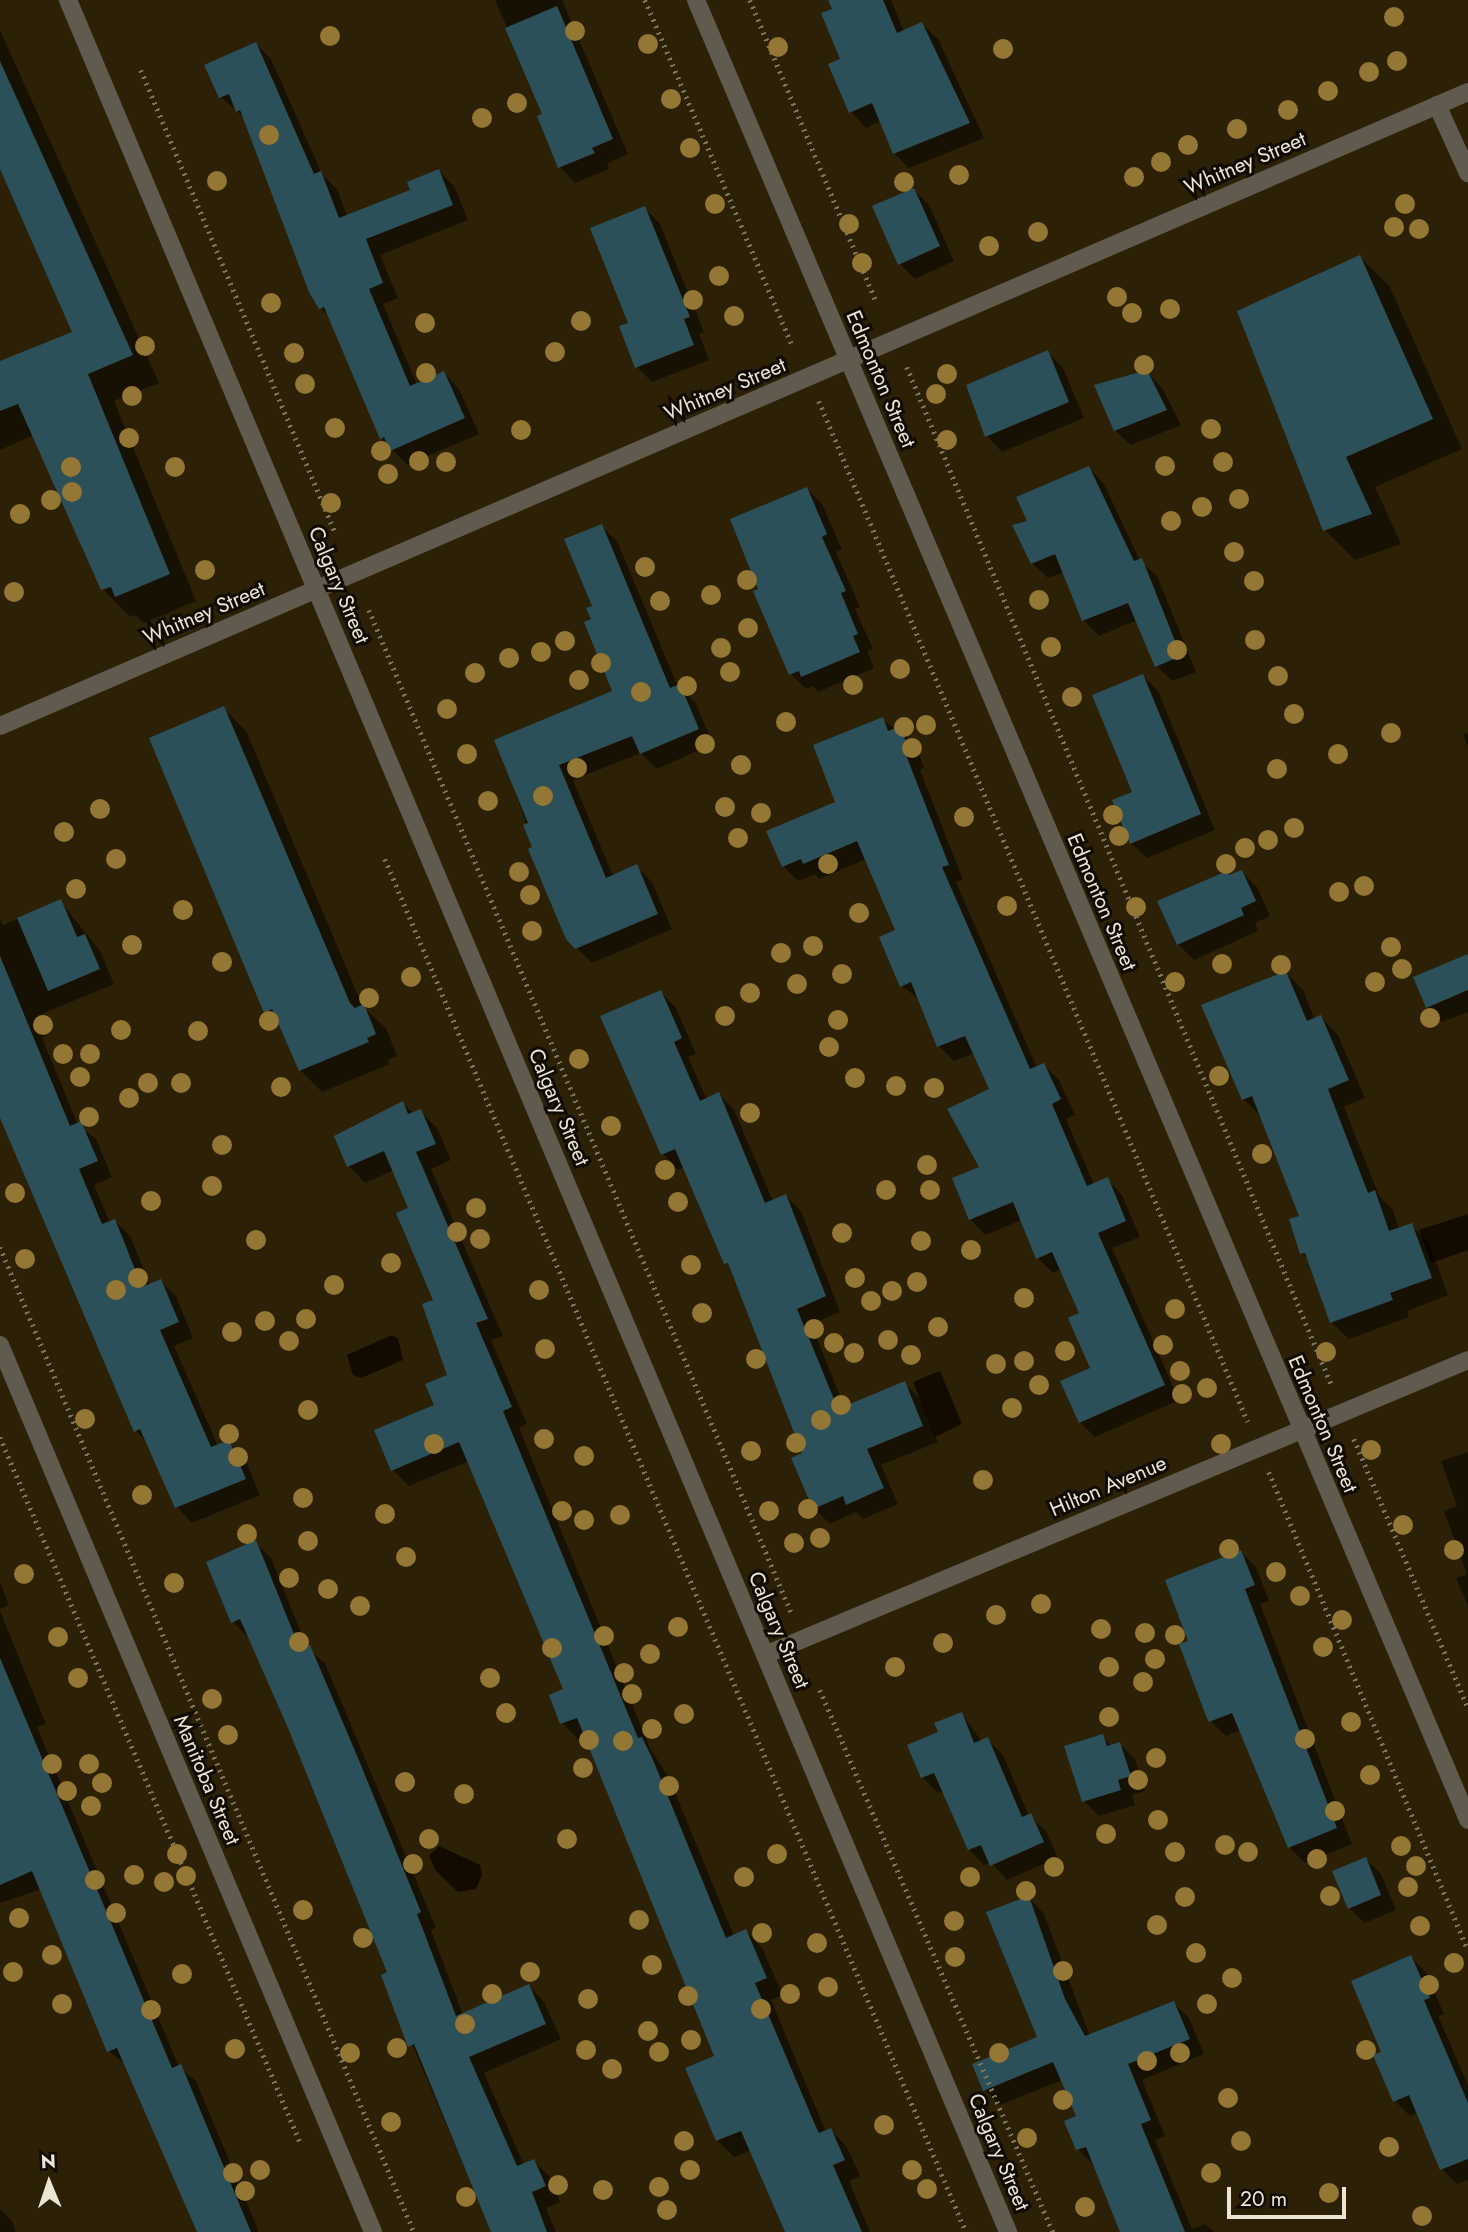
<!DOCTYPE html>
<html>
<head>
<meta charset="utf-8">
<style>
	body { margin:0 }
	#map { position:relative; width:1468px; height:2232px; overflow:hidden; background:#2c2106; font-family:Jost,sans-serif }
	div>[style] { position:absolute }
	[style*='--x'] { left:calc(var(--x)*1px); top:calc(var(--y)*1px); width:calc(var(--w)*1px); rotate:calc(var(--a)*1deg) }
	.water>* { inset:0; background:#140b00 }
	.shadow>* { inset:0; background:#0007 }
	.building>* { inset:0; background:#2c5059 }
	.path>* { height:4.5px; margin-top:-2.25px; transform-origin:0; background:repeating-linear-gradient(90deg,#7d745d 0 2px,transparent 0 7px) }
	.street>* { height:18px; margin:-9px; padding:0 9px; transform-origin:9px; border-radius:9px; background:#615b4f }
	.trees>* { width:20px; height:20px; margin:-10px; border-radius:50%; background:#957735 }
	span { translate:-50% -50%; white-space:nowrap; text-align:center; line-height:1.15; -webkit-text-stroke:6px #100b03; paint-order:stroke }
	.street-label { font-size:21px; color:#ece5d5 }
	.north { position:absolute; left:14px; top:2148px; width:70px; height:70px; -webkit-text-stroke:5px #100b03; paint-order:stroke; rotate:358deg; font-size:19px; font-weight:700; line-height:28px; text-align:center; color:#ece5d5 }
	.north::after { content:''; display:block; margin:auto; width:24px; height:32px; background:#ece5d5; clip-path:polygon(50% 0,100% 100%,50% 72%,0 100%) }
	.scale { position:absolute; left:1227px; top:2187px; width:119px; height:32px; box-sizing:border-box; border:4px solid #ece5d5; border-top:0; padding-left:9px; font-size:21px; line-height:24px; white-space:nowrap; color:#ece5d5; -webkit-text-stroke:5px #100b03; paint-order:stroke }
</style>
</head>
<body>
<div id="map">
	<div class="water">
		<i style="clip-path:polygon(1468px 1214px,1468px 1250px,1431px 1263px,1419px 1230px)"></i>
		<i style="clip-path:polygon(392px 1335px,398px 1339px,403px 1360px,361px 1378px,353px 1375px,347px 1355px)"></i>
		<i style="clip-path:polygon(940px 1371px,962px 1424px,935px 1437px,913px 1382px)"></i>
		<i style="clip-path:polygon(439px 1846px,480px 1865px,482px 1875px,476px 1889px,458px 1892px,436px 1871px,429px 1856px)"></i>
	</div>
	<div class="shadow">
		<i style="clip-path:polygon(495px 0,562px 0,628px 154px,607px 164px,609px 169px,575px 183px,560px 167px,545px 115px)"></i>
		<i style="clip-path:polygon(830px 0,891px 0,904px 32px,922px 24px,938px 39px,984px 138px,909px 168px,894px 153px,881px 121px,866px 128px,851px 112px,830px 65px,842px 59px)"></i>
		<i style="clip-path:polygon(0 30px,159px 383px,114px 401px,196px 601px,144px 623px,135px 615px,130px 617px,103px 589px,34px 435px,0 450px,0 363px,75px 333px,0 164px)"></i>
		<i style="clip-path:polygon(256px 44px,271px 59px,322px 174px,337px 189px,347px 216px,412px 191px,439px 171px,454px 186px,468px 220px,380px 255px,398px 298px,383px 304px,417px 385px,444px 373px,459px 389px,479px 434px,407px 465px,382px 438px,331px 318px,321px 308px,246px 119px,221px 97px,206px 66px)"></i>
		<i style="clip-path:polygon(914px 190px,929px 205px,954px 261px,915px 279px,900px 264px)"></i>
		<i style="clip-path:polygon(644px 208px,660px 224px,704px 332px,699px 334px,709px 360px,652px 382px,637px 367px,630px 324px)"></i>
		<i style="clip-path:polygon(1360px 257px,1390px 287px,1462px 449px,1375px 487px,1401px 544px,1355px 560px,1325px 530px)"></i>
		<i style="clip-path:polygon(1048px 352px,1063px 368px,1084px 418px,1002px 452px,987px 436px,968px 386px)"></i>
		<i style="clip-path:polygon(1146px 372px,1162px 388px,1181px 425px,1131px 445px,1115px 430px)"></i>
		<i style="clip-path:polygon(1089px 468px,1104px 484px,1140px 561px,1157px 576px,1196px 672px,1172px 681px,1157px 666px,1137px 620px,1099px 636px,1083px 620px,1064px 572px,1048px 578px,1032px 563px,1029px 522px)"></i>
		<i style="clip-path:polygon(807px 489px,822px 504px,842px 550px,836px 552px,860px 607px,855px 609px,873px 649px,867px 651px,874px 668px,818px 692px,813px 686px,806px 689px,791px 674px,761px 590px)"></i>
		<i style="clip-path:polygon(601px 526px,617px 541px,678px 687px,695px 702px,713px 744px,657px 769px,641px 753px,573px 780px,613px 876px,636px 866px,652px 882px,672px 929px,592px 963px,567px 938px,497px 741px,614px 692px,593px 620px)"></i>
		<i style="clip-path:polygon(1143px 676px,1158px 691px,1215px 830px,1147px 858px,1131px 843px)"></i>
		<i style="clip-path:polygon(224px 709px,246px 731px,363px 1007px,386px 1028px,397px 1056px,387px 1060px,390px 1064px,322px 1092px,300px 1070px,283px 1029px,266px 1012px)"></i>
		<i style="clip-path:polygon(882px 719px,915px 744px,924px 767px,920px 770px,963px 880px,956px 882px,1037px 1068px,1043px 1065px,1059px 1080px,1075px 1115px,1066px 1119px,1094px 1185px,1107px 1179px,1122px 1195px,1140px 1237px,1112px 1248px,1179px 1400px,1095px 1437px,1080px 1422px,1092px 1369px,1081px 1313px,1062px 1269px,1053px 1273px,1038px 1258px,1022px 1220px,985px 1235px,970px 1219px,992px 1089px,975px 1053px,954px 1061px,939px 1046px,920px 1000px,902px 986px,897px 931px,866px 859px,819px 879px,815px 874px,798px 881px,783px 866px,837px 803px)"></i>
		<i style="clip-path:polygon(1468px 733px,1468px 747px,1463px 735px)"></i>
		<i style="clip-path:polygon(1242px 872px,1257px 887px,1270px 916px,1255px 923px,1258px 931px,1194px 960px,1178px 944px,1160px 902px)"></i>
		<i style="clip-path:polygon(60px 901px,100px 951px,114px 984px,37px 1016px,46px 1036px,42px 1038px,78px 1125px,96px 1139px,112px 1177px,94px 1185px,110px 1223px,115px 1221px,130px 1236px,150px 1285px,160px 1281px,176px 1296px,193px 1338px,174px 1346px,218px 1446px,228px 1442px,244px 1457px,260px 1495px,192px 1523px,177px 1507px,149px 1444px,136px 1431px,0 1112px,0 918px,3px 925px)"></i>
		<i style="clip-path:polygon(1468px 956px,1468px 1012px,1442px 1022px,1427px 1007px)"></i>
		<i style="clip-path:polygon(1286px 973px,1303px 990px,1315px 1020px,1321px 1017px,1338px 1035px,1365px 1098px,1344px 1107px,1379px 1196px,1393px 1210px,1399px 1229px,1411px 1225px,1429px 1243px,1448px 1295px,1407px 1311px,1409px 1317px,1349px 1339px,1331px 1322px,1309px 1260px,1302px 1253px,1301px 1217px,1262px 1117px,1243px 1099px)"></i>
		<i style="clip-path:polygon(661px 992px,676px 1008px,696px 1054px,688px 1057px,707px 1100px,719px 1094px,734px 1110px,773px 1201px,786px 1196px,801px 1211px,840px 1312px,811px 1324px,845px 1408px,904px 1383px,920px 1399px,938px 1442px,881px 1465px,898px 1504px,863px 1519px,856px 1512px,830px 1524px,814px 1508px,804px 1454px,733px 1270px,685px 1167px,678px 1170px,663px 1154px,602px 1017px)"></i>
		<i style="clip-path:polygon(403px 1103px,414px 1114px,420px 1111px,437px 1128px,451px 1160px,431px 1169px,503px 1336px,491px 1340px,527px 1424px,519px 1428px,650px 1748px,669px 1778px,734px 1936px,746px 1931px,762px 1948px,783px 1995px,771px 2000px,826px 2132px,831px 2130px,847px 2147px,860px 2176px,849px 2181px,870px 2232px,785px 2232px,751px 2150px,734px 2157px,717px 2140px,716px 2057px,586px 1736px,578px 1739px,562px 1723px,566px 1690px,469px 1461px,409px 1486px,393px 1470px,436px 1406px,449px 1376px,435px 1301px,410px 1209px,394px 1170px,365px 1183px,349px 1166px)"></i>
		<i style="clip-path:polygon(1468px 1452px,1468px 1606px,1456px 1578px,1467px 1574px,1444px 1511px,1457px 1506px,1441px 1461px)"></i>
		<i style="clip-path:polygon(256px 1543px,271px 1558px,307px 1648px,325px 1663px,436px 1928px,431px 1930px,463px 2015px,529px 1986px,544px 2002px,561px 2039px,484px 2073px,524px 2165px,534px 2161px,549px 2176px,560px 2202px,546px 2208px,556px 2232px,492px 2232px,383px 1976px,389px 1973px,290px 1728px,248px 1637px,233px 1622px)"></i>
		<i style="clip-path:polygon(1241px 1552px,1256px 1567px,1269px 1601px,1260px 1604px,1352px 1844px,1305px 1863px,1289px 1847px,1241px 1730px,1226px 1736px,1211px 1721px,1191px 1642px)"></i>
		<i style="clip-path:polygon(0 1583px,9px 1605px,0 1609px)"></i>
		<i style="clip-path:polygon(0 1611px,46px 1724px,37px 1727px,179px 2067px,196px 2081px,259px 2232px,198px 2232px,127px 2065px,109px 2051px,42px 1889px,0 1903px)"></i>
		<i style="clip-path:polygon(962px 1714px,982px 1742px,987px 1739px,1003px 1755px,1029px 1816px,1046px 1831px,1058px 1858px,1007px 1880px,991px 1862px,984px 1865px,969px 1849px,943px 1791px,938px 1793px,922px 1777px,940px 1733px)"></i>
		<i style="clip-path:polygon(1102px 1736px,1112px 1746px,1120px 1744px,1135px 1759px,1145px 1791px,1132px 1795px,1135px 1805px,1099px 1816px,1084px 1801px)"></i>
		<i style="clip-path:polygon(1366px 1859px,1381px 1874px,1396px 1910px,1365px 1923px,1349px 1908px)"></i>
		<i style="clip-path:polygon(1029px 1898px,1044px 1914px,1090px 2036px,1174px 2003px,1189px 2018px,1204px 2054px,1142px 2080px,1165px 2136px,1155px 2140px,1192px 2229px,1205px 2224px,1214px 2232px,1125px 2232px,1093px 2165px,1078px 2149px,1078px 2117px,1062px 2080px,1000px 2105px,985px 2090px,1039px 2038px)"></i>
		<i style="clip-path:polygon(1411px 1957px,1426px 1973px,1444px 2014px,1438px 2016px,1468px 2085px,1468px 2180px,1457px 2184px,1442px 2169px,1418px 2113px,1410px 2116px,1395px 2101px,1383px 2053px)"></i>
		<i style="clip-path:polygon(0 2209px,12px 2221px,16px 2232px,0 2232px)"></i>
	</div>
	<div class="building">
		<i style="clip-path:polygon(828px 0,883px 0,897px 33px,922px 22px,970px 123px,893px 154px,872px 103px,849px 113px,828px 64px,840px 59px,821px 13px,832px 9px)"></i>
		<i style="clip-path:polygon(557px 6px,613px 139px,592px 148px,595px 153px,558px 168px,537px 116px,542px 114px,505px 28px)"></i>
		<i style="clip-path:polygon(256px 42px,314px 174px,321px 171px,339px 218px,410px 190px,407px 182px,439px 169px,453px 205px,366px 239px,383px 283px,369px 289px,410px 386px,444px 371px,465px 418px,390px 451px,384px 437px,380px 439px,324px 307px,319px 309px,309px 292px,240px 110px,236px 112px,229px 94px,219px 98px,204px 65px)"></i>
		<i style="clip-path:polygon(0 61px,133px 355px,88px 374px,170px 574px,115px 597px,111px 587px,101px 590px,18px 404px,0 411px,0 361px,72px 332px,0 169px)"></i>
		<i style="clip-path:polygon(914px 188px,940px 246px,898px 265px,872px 206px)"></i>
		<i style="clip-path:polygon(645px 206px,690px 317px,684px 319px,694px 345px,635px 368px,619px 326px,628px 323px,590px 228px)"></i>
		<i style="clip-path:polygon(1360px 255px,1433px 419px,1346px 457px,1372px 514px,1323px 531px,1237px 311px)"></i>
		<i style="clip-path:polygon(1048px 350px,1069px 402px,985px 437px,966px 385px)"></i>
		<i style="clip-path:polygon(1147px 370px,1167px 410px,1114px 431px,1094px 385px)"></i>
		<i style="clip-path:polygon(1089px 466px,1134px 561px,1142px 558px,1181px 656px,1155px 667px,1128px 603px,1082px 621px,1055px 554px,1031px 564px,1012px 525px,1027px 521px,1016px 497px)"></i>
		<i style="clip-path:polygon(807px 487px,827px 534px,822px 537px,846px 591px,841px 593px,858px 634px,853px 636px,860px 652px,801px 677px,799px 671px,789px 675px,753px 591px,758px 589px,730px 519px)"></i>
		<i style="clip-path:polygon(602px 524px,670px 688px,680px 684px,699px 729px,640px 754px,632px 736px,559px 765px,606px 878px,637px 864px,658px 914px,575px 949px,566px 939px,528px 849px,532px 847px,523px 825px,528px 823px,494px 740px,612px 691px,584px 622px,591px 619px,586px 608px,592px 606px,564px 539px)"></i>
		<i style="clip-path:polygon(1143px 674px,1201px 814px,1130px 844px,1112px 800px,1132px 792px,1092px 695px)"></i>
		<i style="clip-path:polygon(224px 706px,350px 1003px,355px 1008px,364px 1004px,376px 1034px,367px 1038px,369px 1042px,299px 1071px,272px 1009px,264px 1013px,149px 738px)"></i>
		<i style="clip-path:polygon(883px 717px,888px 731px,900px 726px,910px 752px,906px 755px,949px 865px,942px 867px,1030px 1069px,1044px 1063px,1061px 1099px,1052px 1104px,1087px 1186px,1108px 1177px,1126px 1221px,1098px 1233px,1165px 1385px,1079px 1423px,1060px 1381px,1090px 1368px,1068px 1318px,1079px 1313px,1052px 1252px,1036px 1259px,1013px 1202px,969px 1220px,952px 1178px,979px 1167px,947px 1109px,989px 1089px,965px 1036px,937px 1047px,911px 982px,900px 987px,879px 937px,895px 930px,857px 841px,803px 864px,801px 859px,782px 867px,766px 831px,835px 802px,813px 745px)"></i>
		<i style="clip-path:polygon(1242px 870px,1256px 901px,1241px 908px,1244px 915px,1177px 945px,1157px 901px,1227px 871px,1229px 875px)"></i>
		<i style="clip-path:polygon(61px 899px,77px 937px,85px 934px,100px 969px,48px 991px,17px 918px)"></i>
		<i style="clip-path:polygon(1468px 954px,1468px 990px,1426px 1008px,1413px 977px)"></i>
		<i style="clip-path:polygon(0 956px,70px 1126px,81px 1121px,98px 1161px,79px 1169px,102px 1224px,115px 1219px,142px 1287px,161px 1279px,179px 1322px,160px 1330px,211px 1447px,229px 1440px,246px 1479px,175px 1508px,140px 1429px,134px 1432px,0 1118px)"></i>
		<i style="clip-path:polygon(1286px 971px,1307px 1021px,1321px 1015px,1349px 1080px,1328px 1089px,1368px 1193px,1375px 1190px,1389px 1231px,1412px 1223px,1432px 1278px,1390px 1293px,1393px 1300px,1330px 1323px,1305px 1253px,1300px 1254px,1289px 1219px,1299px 1216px,1252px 1096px,1242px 1100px,1201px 1005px)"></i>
		<i style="clip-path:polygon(661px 990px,682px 1038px,674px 1042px,700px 1101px,719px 1092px,765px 1203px,786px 1194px,826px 1296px,797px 1309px,838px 1409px,905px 1381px,923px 1426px,867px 1449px,884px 1488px,846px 1505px,843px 1496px,813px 1509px,791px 1458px,802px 1453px,728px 1263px,724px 1264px,675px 1149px,661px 1155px,600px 1016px)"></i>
		<i style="clip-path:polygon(403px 1101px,408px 1114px,421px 1109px,436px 1144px,416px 1152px,488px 1319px,476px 1323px,512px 1407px,503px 1411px,638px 1738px,642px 1737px,653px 1760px,726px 1938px,746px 1929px,767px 1978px,755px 1983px,816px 2127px,819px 2133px,831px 2128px,845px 2160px,833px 2165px,862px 2232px,785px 2232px,741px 2131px,716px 2141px,685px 2068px,714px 2056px,577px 1718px,560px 1724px,549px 1695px,563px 1689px,459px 1442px,391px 1471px,374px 1430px,434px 1405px,425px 1384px,447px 1375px,422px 1304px,433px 1300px,396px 1213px,408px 1208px,384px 1151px,347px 1167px,334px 1136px)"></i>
		<i style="clip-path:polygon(256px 1540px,300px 1649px,310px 1645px,358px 1758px,421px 1912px,417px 1914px,456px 2016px,529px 1984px,546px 2024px,469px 2057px,517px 2166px,534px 2159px,546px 2186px,532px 2192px,547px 2232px,491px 2232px,414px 2044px,408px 2047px,381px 1975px,387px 1972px,288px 1728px,240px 1619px,231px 1623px,206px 1562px)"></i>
		<i style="clip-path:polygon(1241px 1550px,1255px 1585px,1245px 1589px,1337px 1828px,1288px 1848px,1232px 1713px,1209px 1722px,1206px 1716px,1179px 1644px,1188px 1641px,1165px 1580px)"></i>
		<i style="clip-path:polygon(0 1658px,172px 2068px,181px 2064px,251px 2232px,197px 2232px,117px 2048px,107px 2052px,32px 1871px,0 1885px)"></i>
		<i style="clip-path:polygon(962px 1712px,974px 1743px,988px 1737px,1022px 1817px,1031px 1813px,1044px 1842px,990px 1866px,981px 1845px,968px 1850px,934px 1773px,921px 1778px,907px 1745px,938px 1732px,934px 1723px)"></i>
		<i style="clip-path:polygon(1103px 1734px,1107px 1746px,1120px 1742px,1131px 1776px,1118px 1780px,1121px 1790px,1082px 1802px,1064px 1746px)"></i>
		<i style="clip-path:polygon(1366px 1857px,1381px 1895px,1348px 1909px,1332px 1871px)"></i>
		<i style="clip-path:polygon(1029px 1896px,1065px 1999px,1085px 2036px,1174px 2001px,1190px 2039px,1128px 2064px,1151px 2120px,1141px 2124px,1185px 2232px,1120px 2232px,1086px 2147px,1076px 2150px,1064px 2121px,1076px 2116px,1053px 2062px,983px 2091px,972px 2064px,1037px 2037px,986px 1912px)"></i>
		<i style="clip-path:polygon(1411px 1955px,1430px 1998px,1424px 2000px,1468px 2103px,1468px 2159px,1440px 2170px,1409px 2095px,1393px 2102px,1373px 2055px,1381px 2052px,1351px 1981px)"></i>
	</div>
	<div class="path">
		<i style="--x:645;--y:0;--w:377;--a:66.9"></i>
		<i style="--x:750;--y:0;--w:326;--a:67.3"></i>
		<i style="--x:141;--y:70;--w:501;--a:67.22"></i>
		<i style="--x:907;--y:367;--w:1104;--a:67.36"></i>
		<i style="--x:819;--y:401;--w:1107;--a:67.21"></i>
		<i style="--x:369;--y:610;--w:1087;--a:67.16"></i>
		<i style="--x:385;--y:859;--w:1491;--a:67.06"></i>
		<i style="--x:0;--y:1247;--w:1068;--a:67.2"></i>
		<i style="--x:0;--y:1437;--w:768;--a:66.94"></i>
		<i style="--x:1354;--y:1439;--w:291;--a:67"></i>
		<i style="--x:1269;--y:1472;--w:518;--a:67.4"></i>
		<i style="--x:820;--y:1690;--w:590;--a:66.74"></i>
	</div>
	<div class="street">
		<i style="--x:68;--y:0;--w:2422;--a:67.16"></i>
		<i style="--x:696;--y:0;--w:1977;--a:67.01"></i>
		<i style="--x:1437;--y:105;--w:75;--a:65.5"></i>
		<i style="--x:0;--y:726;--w:1599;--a:-23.36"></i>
		<i style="--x:0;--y:1345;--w:962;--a:67.19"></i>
		<i style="--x:765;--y:1655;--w:762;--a:-22.76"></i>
	</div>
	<div class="trees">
		<i style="left:1394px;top:17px"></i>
		<i style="left:575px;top:31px"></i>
		<i style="left:330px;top:36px"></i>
		<i style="left:648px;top:44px"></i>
		<i style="left:778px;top:47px"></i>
		<i style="left:1003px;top:49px"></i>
		<i style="left:1397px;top:61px"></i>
		<i style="left:1369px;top:72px"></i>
		<i style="left:1328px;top:91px"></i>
		<i style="left:671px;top:99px"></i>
		<i style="left:517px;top:103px"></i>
		<i style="left:1288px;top:110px"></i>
		<i style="left:482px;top:118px"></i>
		<i style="left:1237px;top:129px"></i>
		<i style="left:269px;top:135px"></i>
		<i style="left:1188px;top:145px"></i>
		<i style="left:690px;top:148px"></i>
		<i style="left:1161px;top:162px"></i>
		<i style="left:959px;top:175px"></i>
		<i style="left:1134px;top:177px"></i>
		<i style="left:217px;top:181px"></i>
		<i style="left:904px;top:182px"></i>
		<i style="left:715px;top:204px"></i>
		<i style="left:1405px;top:204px"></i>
		<i style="left:849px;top:224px"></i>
		<i style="left:1394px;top:227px"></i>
		<i style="left:1419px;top:229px"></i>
		<i style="left:1038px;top:232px"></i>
		<i style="left:989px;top:246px"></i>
		<i style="left:862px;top:263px"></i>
		<i style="left:719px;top:276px"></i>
		<i style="left:1117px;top:297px"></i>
		<i style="left:693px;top:300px"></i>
		<i style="left:271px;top:303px"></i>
		<i style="left:1170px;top:309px"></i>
		<i style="left:1132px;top:313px"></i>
		<i style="left:734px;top:316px"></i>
		<i style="left:581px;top:321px"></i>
		<i style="left:425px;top:323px"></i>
		<i style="left:145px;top:346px"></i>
		<i style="left:555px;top:352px"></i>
		<i style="left:294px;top:353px"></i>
		<i style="left:1144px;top:365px"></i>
		<i style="left:426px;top:373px"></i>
		<i style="left:947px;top:374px"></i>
		<i style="left:305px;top:384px"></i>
		<i style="left:936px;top:394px"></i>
		<i style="left:132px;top:396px"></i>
		<i style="left:335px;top:428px"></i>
		<i style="left:1211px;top:429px"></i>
		<i style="left:521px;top:430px"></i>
		<i style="left:129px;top:438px"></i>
		<i style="left:947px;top:440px"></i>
		<i style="left:381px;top:451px"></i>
		<i style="left:419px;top:461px"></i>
		<i style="left:446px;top:462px"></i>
		<i style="left:1223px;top:462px"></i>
		<i style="left:1165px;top:466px"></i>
		<i style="left:71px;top:467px"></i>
		<i style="left:175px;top:467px"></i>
		<i style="left:388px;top:474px"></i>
		<i style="left:72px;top:492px"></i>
		<i style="left:1239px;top:499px"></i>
		<i style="left:51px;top:500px"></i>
		<i style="left:331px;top:503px"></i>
		<i style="left:1202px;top:507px"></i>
		<i style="left:20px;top:514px"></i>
		<i style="left:1171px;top:521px"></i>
		<i style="left:1234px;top:552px"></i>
		<i style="left:645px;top:567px"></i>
		<i style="left:205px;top:570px"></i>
		<i style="left:747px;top:580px"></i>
		<i style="left:1254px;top:581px"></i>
		<i style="left:14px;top:592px"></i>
		<i style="left:711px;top:595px"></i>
		<i style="left:1039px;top:600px"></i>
		<i style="left:660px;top:601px"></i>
		<i style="left:748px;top:628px"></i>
		<i style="left:1255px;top:640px"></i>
		<i style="left:565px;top:641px"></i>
		<i style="left:1051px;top:647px"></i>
		<i style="left:721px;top:648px"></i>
		<i style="left:1177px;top:650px"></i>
		<i style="left:541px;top:652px"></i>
		<i style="left:509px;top:658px"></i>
		<i style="left:601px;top:663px"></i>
		<i style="left:900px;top:669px"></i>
		<i style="left:730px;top:672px"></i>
		<i style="left:475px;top:673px"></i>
		<i style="left:1278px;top:676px"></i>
		<i style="left:579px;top:680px"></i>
		<i style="left:853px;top:685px"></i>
		<i style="left:687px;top:686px"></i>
		<i style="left:641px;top:692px"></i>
		<i style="left:1072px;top:697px"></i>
		<i style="left:447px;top:709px"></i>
		<i style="left:1294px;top:714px"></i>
		<i style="left:786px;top:722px"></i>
		<i style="left:926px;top:725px"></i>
		<i style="left:904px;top:727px"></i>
		<i style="left:1391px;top:733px"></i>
		<i style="left:705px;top:744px"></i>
		<i style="left:912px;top:748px"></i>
		<i style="left:467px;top:754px"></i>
		<i style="left:1338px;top:754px"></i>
		<i style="left:741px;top:765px"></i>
		<i style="left:577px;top:768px"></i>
		<i style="left:1277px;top:769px"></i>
		<i style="left:543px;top:796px"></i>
		<i style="left:488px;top:801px"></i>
		<i style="left:725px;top:807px"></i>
		<i style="left:100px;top:809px"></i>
		<i style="left:761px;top:813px"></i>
		<i style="left:1113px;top:815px"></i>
		<i style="left:964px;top:817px"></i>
		<i style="left:1294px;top:828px"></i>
		<i style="left:64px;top:832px"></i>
		<i style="left:1119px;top:836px"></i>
		<i style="left:738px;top:838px"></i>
		<i style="left:1268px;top:840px"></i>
		<i style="left:1245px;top:848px"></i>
		<i style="left:116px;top:859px"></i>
		<i style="left:828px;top:864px"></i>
		<i style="left:1226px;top:864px"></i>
		<i style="left:519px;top:872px"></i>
		<i style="left:1364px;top:886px"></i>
		<i style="left:76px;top:889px"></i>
		<i style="left:1339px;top:892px"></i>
		<i style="left:530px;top:895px"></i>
		<i style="left:1007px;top:906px"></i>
		<i style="left:1136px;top:907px"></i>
		<i style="left:183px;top:910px"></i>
		<i style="left:859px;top:913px"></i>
		<i style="left:532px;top:931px"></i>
		<i style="left:132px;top:945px"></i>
		<i style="left:813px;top:946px"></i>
		<i style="left:1391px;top:947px"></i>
		<i style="left:781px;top:953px"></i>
		<i style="left:222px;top:962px"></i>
		<i style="left:1222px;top:964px"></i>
		<i style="left:1281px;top:965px"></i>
		<i style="left:1402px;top:969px"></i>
		<i style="left:842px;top:974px"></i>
		<i style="left:411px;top:977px"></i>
		<i style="left:1175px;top:982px"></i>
		<i style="left:1375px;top:982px"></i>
		<i style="left:797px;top:984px"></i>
		<i style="left:750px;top:993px"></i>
		<i style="left:369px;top:998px"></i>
		<i style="left:725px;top:1016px"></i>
		<i style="left:1430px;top:1018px"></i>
		<i style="left:838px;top:1020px"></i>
		<i style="left:269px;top:1021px"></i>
		<i style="left:43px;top:1025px"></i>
		<i style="left:121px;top:1030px"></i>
		<i style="left:198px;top:1031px"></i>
		<i style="left:829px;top:1047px"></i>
		<i style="left:63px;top:1054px"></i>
		<i style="left:90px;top:1054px"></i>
		<i style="left:579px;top:1059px"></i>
		<i style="left:1219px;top:1076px"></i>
		<i style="left:80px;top:1077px"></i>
		<i style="left:855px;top:1078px"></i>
		<i style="left:148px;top:1083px"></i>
		<i style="left:181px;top:1083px"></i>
		<i style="left:896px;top:1086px"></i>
		<i style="left:281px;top:1087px"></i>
		<i style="left:934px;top:1088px"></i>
		<i style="left:129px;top:1098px"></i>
		<i style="left:750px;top:1113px"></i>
		<i style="left:89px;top:1117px"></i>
		<i style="left:611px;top:1126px"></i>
		<i style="left:222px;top:1145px"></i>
		<i style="left:1262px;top:1154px"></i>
		<i style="left:927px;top:1165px"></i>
		<i style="left:665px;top:1170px"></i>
		<i style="left:212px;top:1186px"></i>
		<i style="left:886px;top:1190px"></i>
		<i style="left:930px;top:1190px"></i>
		<i style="left:15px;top:1193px"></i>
		<i style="left:151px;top:1201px"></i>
		<i style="left:678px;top:1202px"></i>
		<i style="left:476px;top:1208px"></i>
		<i style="left:457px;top:1232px"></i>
		<i style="left:842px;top:1233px"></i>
		<i style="left:480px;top:1239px"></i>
		<i style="left:256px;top:1240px"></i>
		<i style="left:921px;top:1241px"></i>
		<i style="left:971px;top:1250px"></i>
		<i style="left:25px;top:1259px"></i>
		<i style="left:391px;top:1263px"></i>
		<i style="left:691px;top:1265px"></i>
		<i style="left:138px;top:1278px"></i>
		<i style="left:855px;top:1278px"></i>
		<i style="left:917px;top:1282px"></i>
		<i style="left:334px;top:1285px"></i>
		<i style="left:116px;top:1290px"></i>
		<i style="left:539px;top:1290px"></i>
		<i style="left:892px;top:1291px"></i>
		<i style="left:1024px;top:1298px"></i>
		<i style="left:871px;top:1301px"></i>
		<i style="left:1175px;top:1309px"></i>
		<i style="left:702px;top:1313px"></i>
		<i style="left:306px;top:1319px"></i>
		<i style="left:265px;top:1321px"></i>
		<i style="left:938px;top:1327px"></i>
		<i style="left:814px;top:1329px"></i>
		<i style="left:232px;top:1332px"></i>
		<i style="left:888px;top:1340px"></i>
		<i style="left:289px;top:1341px"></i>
		<i style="left:834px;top:1343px"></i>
		<i style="left:1163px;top:1345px"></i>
		<i style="left:545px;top:1349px"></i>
		<i style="left:1065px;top:1351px"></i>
		<i style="left:1326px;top:1352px"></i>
		<i style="left:854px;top:1353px"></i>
		<i style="left:911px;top:1355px"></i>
		<i style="left:756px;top:1359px"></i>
		<i style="left:1024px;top:1361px"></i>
		<i style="left:996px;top:1364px"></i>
		<i style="left:1180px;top:1371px"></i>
		<i style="left:1039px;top:1385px"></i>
		<i style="left:1207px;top:1388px"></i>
		<i style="left:1182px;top:1394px"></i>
		<i style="left:841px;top:1405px"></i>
		<i style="left:1012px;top:1408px"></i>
		<i style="left:308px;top:1410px"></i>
		<i style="left:85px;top:1419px"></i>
		<i style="left:821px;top:1420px"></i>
		<i style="left:229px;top:1434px"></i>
		<i style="left:544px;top:1439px"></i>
		<i style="left:796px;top:1443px"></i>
		<i style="left:434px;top:1444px"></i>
		<i style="left:1221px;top:1444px"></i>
		<i style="left:1371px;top:1450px"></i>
		<i style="left:751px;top:1451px"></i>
		<i style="left:584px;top:1456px"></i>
		<i style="left:238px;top:1457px"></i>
		<i style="left:983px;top:1480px"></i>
		<i style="left:142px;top:1495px"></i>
		<i style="left:303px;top:1498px"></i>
		<i style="left:808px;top:1509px"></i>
		<i style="left:562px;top:1511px"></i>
		<i style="left:769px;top:1511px"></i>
		<i style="left:385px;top:1514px"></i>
		<i style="left:620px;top:1515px"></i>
		<i style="left:584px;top:1520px"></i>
		<i style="left:1403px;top:1525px"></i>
		<i style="left:247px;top:1534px"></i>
		<i style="left:820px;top:1538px"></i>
		<i style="left:308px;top:1541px"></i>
		<i style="left:794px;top:1543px"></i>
		<i style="left:1229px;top:1549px"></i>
		<i style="left:1454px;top:1550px"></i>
		<i style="left:406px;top:1557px"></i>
		<i style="left:1276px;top:1572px"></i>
		<i style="left:24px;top:1574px"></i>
		<i style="left:289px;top:1578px"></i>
		<i style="left:174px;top:1583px"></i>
		<i style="left:328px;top:1589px"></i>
		<i style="left:1300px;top:1596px"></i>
		<i style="left:1041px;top:1604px"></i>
		<i style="left:360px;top:1606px"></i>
		<i style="left:996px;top:1615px"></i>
		<i style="left:1342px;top:1620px"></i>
		<i style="left:678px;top:1627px"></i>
		<i style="left:1101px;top:1629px"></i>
		<i style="left:1145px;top:1633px"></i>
		<i style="left:1175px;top:1635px"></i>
		<i style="left:604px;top:1636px"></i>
		<i style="left:58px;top:1637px"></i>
		<i style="left:299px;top:1642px"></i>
		<i style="left:943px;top:1643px"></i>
		<i style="left:1323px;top:1647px"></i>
		<i style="left:552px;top:1648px"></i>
		<i style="left:650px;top:1654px"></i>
		<i style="left:1155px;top:1659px"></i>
		<i style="left:895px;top:1667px"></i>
		<i style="left:1109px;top:1667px"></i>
		<i style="left:624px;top:1673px"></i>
		<i style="left:78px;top:1678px"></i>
		<i style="left:490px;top:1678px"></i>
		<i style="left:1143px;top:1682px"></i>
		<i style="left:632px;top:1694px"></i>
		<i style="left:212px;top:1699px"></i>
		<i style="left:506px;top:1713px"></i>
		<i style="left:684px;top:1714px"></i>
		<i style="left:1109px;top:1717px"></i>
		<i style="left:1351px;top:1722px"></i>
		<i style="left:652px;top:1729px"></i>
		<i style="left:228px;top:1735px"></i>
		<i style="left:1305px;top:1739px"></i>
		<i style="left:589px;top:1740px"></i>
		<i style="left:623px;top:1741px"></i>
		<i style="left:1156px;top:1758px"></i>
		<i style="left:52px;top:1764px"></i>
		<i style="left:89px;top:1764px"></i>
		<i style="left:583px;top:1768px"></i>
		<i style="left:1370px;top:1775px"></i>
		<i style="left:1138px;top:1780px"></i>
		<i style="left:405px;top:1782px"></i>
		<i style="left:102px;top:1783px"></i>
		<i style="left:669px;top:1786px"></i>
		<i style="left:67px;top:1791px"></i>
		<i style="left:464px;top:1794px"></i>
		<i style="left:91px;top:1806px"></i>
		<i style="left:1335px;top:1811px"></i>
		<i style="left:1158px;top:1820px"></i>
		<i style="left:1106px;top:1834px"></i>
		<i style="left:429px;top:1839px"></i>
		<i style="left:567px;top:1839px"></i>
		<i style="left:1225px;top:1845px"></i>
		<i style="left:1401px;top:1846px"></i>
		<i style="left:1175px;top:1852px"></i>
		<i style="left:1248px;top:1852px"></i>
		<i style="left:177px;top:1854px"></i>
		<i style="left:777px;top:1854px"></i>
		<i style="left:1317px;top:1859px"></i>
		<i style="left:413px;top:1864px"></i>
		<i style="left:1416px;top:1866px"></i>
		<i style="left:1054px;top:1867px"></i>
		<i style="left:134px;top:1875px"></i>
		<i style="left:186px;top:1876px"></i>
		<i style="left:744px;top:1877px"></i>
		<i style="left:970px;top:1877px"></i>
		<i style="left:95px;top:1880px"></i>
		<i style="left:164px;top:1882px"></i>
		<i style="left:1408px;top:1887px"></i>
		<i style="left:1026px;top:1891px"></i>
		<i style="left:1330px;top:1896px"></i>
		<i style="left:1185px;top:1897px"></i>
		<i style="left:303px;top:1910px"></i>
		<i style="left:116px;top:1913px"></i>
		<i style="left:19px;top:1918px"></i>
		<i style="left:639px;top:1920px"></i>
		<i style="left:954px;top:1921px"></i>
		<i style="left:1157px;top:1925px"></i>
		<i style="left:1420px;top:1926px"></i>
		<i style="left:762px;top:1933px"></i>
		<i style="left:363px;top:1938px"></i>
		<i style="left:817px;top:1943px"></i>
		<i style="left:1196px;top:1953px"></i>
		<i style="left:52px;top:1955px"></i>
		<i style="left:955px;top:1957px"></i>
		<i style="left:1454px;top:1963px"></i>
		<i style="left:652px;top:1965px"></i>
		<i style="left:1063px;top:1971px"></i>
		<i style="left:13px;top:1972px"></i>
		<i style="left:530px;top:1972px"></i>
		<i style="left:182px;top:1974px"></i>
		<i style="left:1232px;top:1978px"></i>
		<i style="left:1429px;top:1985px"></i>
		<i style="left:828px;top:1987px"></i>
		<i style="left:492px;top:1994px"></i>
		<i style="left:790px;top:1994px"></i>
		<i style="left:688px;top:1996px"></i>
		<i style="left:588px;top:1999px"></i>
		<i style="left:62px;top:2004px"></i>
		<i style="left:1207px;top:2004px"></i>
		<i style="left:761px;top:2009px"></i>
		<i style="left:151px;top:2010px"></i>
		<i style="left:465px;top:2024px"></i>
		<i style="left:648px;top:2031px"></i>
		<i style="left:691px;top:2040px"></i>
		<i style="left:397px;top:2048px"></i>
		<i style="left:235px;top:2049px"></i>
		<i style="left:586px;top:2050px"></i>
		<i style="left:1366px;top:2050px"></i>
		<i style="left:659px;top:2052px"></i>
		<i style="left:350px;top:2053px"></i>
		<i style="left:999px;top:2053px"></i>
		<i style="left:1180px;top:2053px"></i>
		<i style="left:1147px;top:2061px"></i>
		<i style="left:612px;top:2069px"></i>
		<i style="left:1228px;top:2098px"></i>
		<i style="left:1063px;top:2100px"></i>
		<i style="left:391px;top:2122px"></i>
		<i style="left:884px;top:2125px"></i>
		<i style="left:1027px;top:2138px"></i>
		<i style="left:684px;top:2141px"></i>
		<i style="left:1241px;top:2141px"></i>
		<i style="left:1389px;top:2147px"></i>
		<i style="left:260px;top:2170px"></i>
		<i style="left:690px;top:2170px"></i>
		<i style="left:912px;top:2170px"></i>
		<i style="left:233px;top:2173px"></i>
		<i style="left:1211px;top:2173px"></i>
		<i style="left:558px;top:2185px"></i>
		<i style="left:659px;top:2187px"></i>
		<i style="left:927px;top:2189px"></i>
		<i style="left:603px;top:2190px"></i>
		<i style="left:245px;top:2191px"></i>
		<i style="left:1329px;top:2193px"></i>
		<i style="left:466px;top:2197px"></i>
		<i style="left:1085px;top:2207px"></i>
		<i style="left:667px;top:2210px"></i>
		<i style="left:1422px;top:2216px"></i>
	</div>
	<div class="street-label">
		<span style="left:1245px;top:163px;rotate:-23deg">Whitney Street</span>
		<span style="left:881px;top:379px;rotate:67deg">Edmonton Street</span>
		<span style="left:725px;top:389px;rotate:-23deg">Whitney Street</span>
		<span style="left:339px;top:585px;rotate:67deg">Calgary Street</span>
		<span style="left:204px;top:613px;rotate:-23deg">Whitney Street</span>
		<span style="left:1102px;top:902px;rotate:67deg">Edmonton Street</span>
		<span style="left:559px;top:1107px;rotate:67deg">Calgary Street</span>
		<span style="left:1323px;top:1424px;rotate:67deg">Edmonton Street</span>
		<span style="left:1108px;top:1486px;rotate:-23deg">Hilton Avenue</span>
		<span style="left:779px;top:1630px;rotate:67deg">Calgary Street</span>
		<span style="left:207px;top:1780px;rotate:67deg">Manitoba Street</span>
		<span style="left:999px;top:2152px;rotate:67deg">Calgary Street</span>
	</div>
	<div class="north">N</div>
	<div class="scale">20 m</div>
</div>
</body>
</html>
